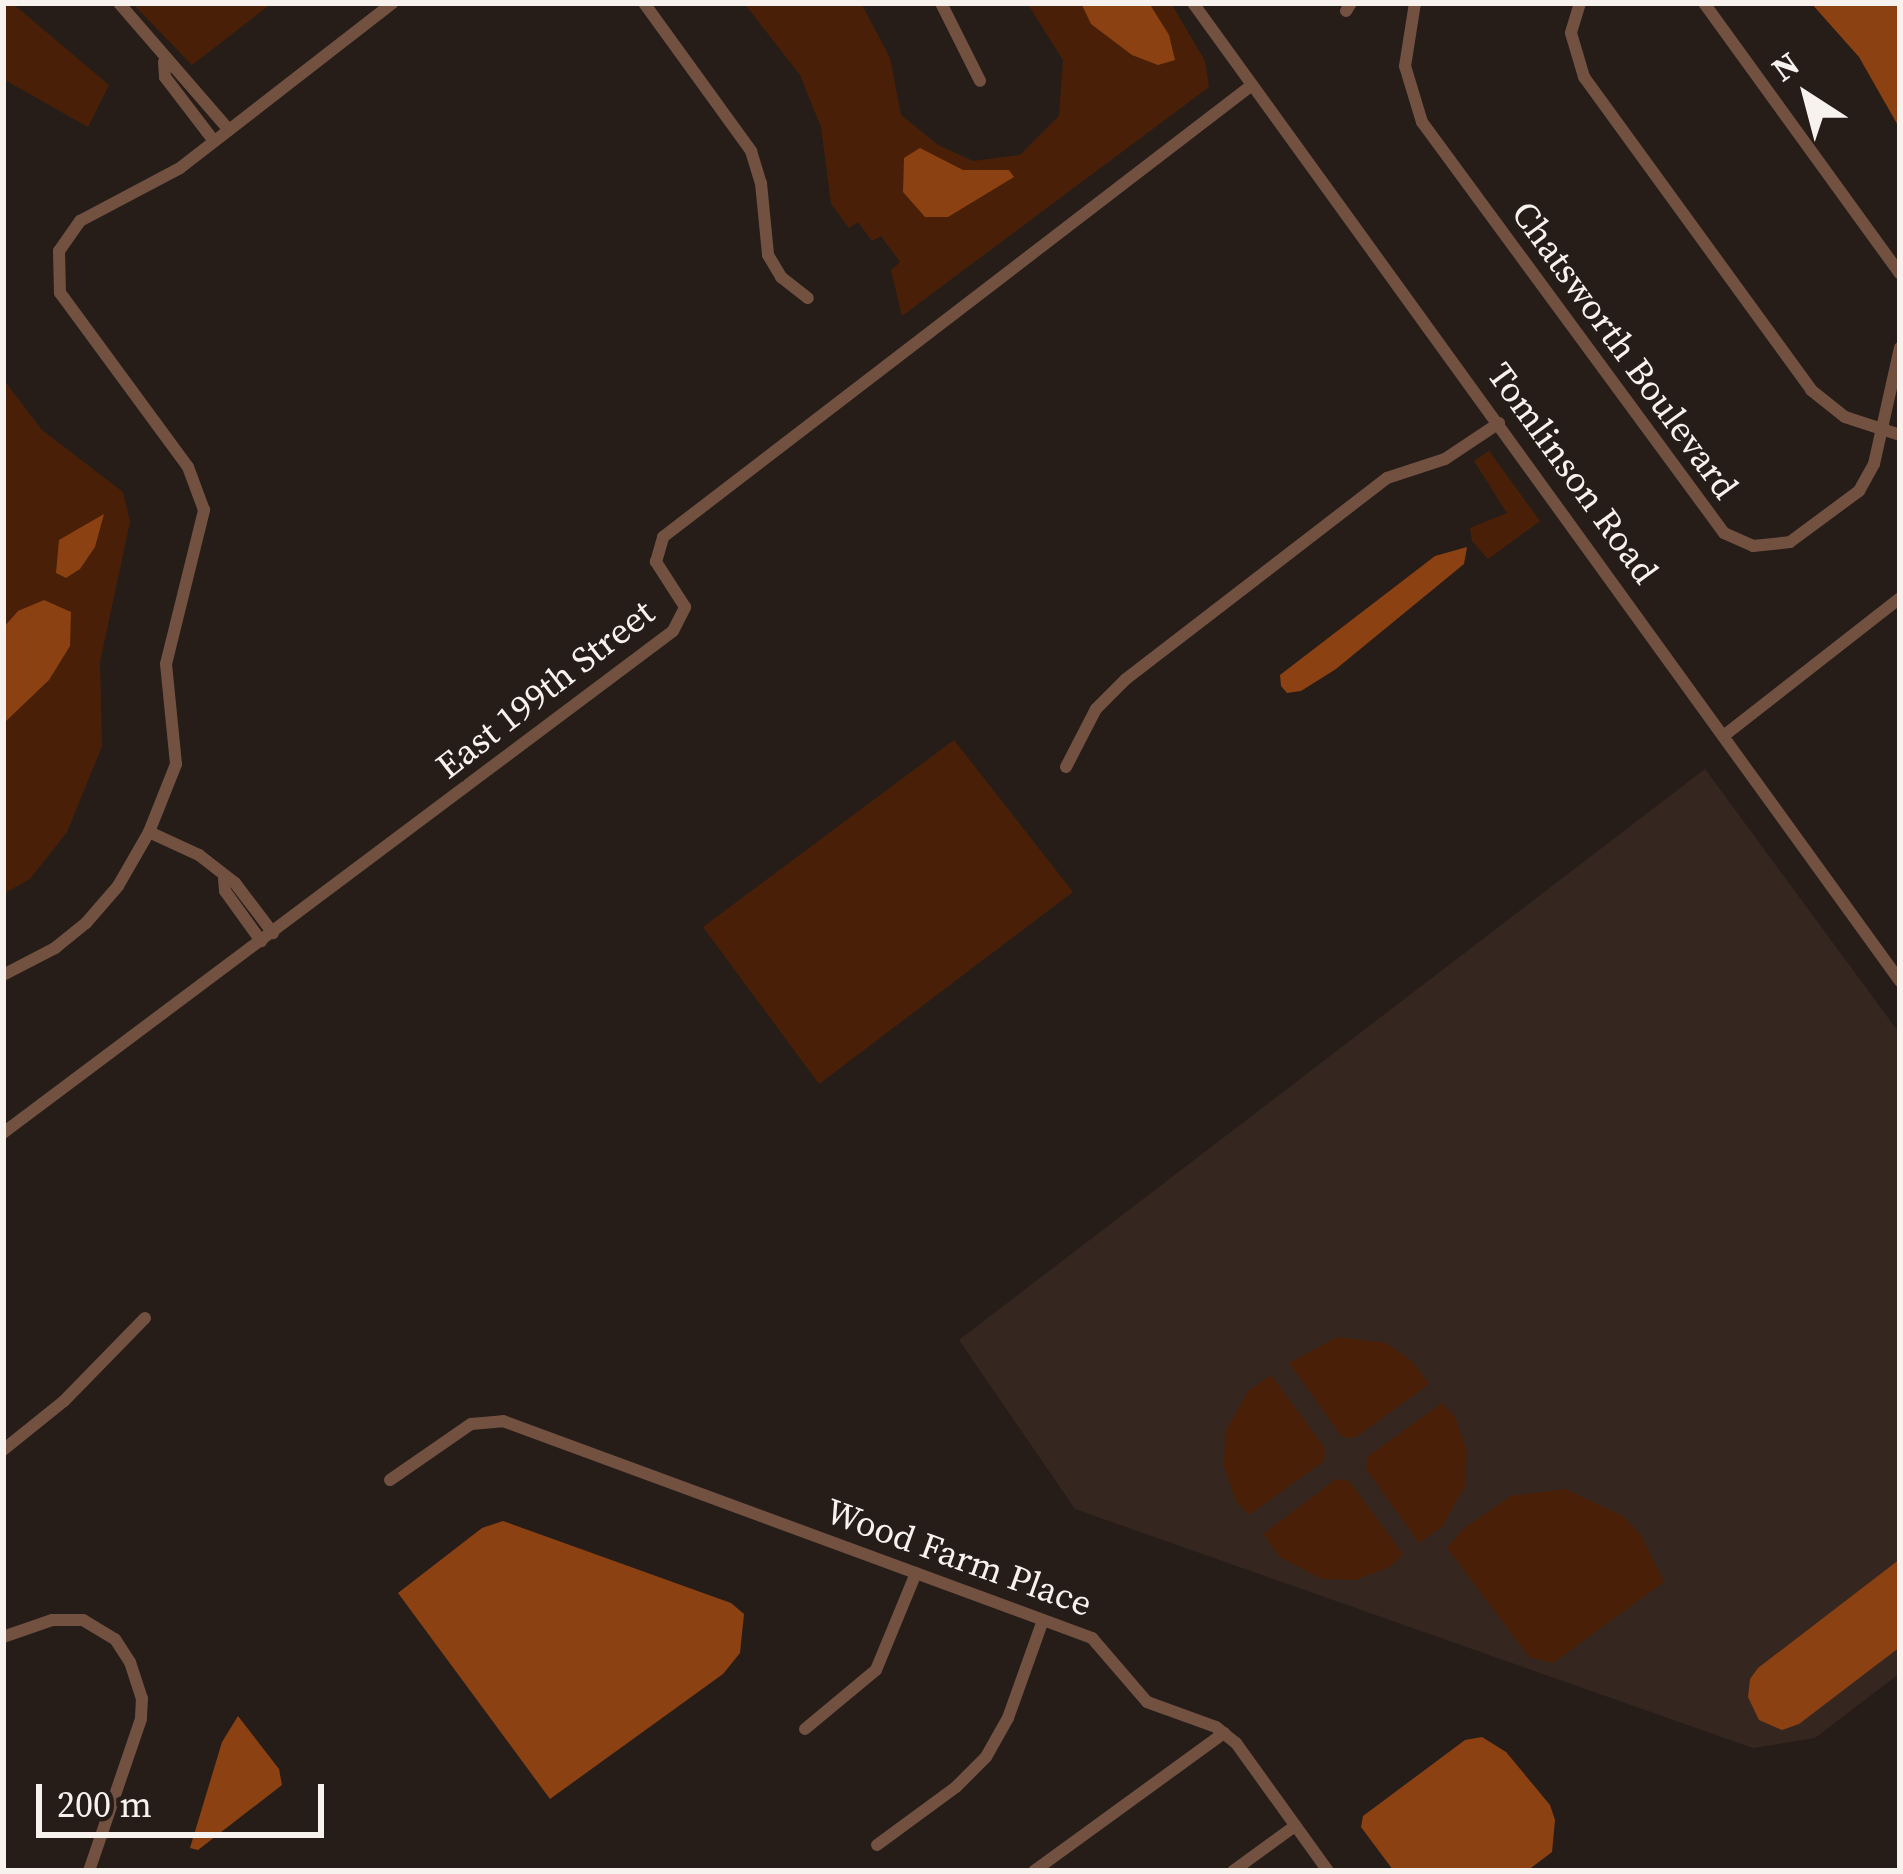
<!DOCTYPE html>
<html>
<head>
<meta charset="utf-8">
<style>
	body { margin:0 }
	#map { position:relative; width:1903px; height:1874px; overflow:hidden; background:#261d19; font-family:"Source Serif 4",serif }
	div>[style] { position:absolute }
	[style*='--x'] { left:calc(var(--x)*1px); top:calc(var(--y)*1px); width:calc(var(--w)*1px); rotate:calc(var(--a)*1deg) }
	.built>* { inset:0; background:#352720 }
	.green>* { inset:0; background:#492007 }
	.water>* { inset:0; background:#8b4112 }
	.minor>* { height:12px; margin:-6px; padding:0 6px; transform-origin:6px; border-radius:6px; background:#725140 }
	span { translate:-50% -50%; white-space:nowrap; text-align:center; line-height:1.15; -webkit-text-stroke:9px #261d19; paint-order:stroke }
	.street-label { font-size:36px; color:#f8f2ef }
	.frame { position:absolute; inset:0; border:6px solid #f8f2ef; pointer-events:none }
	.north { position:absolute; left:1747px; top:36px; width:120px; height:120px; -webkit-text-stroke:9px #261d19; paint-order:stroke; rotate:324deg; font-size:33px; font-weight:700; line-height:48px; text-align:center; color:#f8f2ef }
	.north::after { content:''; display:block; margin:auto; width:42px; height:54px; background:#f8f2ef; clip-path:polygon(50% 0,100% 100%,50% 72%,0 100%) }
	.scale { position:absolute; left:36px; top:1784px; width:288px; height:54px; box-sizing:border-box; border:6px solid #f8f2ef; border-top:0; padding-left:15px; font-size:36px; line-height:42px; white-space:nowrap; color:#f8f2ef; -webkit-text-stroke:9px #261d19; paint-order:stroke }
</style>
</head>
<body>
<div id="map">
	<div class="built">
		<i style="clip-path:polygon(1705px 769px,1900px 1034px,1900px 1673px,1815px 1738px,1753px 1748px,1075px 1509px,959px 1340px)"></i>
	</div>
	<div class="green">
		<i style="clip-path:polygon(3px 3px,12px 3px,109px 85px,88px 127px,3px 79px)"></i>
		<i style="clip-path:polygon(132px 3px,272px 3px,192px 65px)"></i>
		<i style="clip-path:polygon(744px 3px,861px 3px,890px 58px,901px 115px,938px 145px,973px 161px,1020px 155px,1059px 116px,1063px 60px,1027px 3px,1171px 3px,1205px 61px,1209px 87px,902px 316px,891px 270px,900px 262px,881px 236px,872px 241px,858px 222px,849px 228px,831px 204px,821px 127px,800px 75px)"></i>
		<i style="clip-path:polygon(3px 379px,42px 430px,123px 492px,130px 522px,100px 662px,102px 746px,67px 832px,30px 879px,3px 894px)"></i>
		<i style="clip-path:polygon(1489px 451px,1540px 521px,1488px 559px,1472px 541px,1470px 528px,1507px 513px,1474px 461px)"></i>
		<i style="clip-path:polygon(954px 740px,1073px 892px,819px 1084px,703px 927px)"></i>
		<i style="clip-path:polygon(1337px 1337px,1386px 1343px,1412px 1361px,1429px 1384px,1355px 1438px,1342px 1437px,1289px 1363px)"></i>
		<i style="clip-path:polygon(1271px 1375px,1325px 1448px,1324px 1461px,1249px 1515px,1236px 1501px,1224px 1467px,1225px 1432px,1248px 1391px)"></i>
		<i style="clip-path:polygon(1442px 1403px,1455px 1417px,1467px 1451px,1465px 1486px,1442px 1527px,1419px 1543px,1366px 1469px,1367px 1457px)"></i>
		<i style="clip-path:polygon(1336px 1479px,1349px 1481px,1403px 1554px,1390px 1567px,1355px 1580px,1321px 1579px,1280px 1557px,1263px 1534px)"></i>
		<i style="clip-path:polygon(1565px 1489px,1623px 1516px,1641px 1535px,1664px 1582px,1553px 1663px,1529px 1657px,1447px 1548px,1464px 1528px,1511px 1496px)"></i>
	</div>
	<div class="water">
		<i style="clip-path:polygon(1081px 3px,1149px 3px,1169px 35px,1175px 60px,1158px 65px,1132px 55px,1091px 24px)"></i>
		<i style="clip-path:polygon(1811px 3px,1900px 3px,1900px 129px,1859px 57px)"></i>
		<i style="clip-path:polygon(920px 148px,963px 170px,1009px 170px,1014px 177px,948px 217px,925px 217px,903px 192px,904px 158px)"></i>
		<i style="clip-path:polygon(104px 514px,95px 547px,80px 569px,66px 578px,56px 573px,59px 540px)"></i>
		<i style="clip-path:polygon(1467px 547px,1464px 564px,1336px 669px,1301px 691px,1287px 693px,1281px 686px,1280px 675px,1435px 556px)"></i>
		<i style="clip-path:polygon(44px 600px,71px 612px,70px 646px,49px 680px,3px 724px,3px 628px,18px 611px)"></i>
		<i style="clip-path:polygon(503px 1521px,731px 1603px,744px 1614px,740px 1653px,723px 1674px,550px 1799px,398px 1593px,482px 1528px)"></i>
		<i style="clip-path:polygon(1900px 1559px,1900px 1647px,1799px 1724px,1782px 1730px,1759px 1720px,1748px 1697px,1750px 1679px,1758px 1668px)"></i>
		<i style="clip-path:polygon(238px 1716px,279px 1769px,282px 1785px,198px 1850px,190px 1848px,222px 1742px)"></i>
		<i style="clip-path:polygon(1482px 1737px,1506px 1752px,1550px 1805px,1555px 1820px,1552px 1852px,1527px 1871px,1393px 1870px,1361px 1827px,1363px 1816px,1465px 1740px)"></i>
	</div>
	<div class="minor">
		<i style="--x:119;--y:3;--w:168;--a:49.1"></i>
		<i style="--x:644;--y:3;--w:183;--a:54.1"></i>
		<i style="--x:751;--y:151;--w:34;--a:73"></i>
		<i style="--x:761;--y:183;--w:72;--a:84.4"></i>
		<i style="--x:768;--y:255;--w:26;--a:59"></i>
		<i style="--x:781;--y:277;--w:34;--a:38"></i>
		<i style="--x:941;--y:3;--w:87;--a:63.4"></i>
		<i style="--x:1193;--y:3;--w:1207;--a:54.14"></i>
		<i style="--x:1415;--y:3;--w:64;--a:99"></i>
		<i style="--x:1405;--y:66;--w:59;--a:73.1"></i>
		<i style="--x:1422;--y:122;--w:510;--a:53.69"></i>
		<i style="--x:1724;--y:533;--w:32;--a:24"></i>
		<i style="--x:1753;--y:546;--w:37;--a:-6"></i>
		<i style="--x:1790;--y:542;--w:86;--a:-36.5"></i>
		<i style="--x:1859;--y:491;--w:31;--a:-61"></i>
		<i style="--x:1874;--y:464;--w:119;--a:-77.4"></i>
		<i style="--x:1580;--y:3;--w:31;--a:107"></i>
		<i style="--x:1571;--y:33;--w:46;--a:73.5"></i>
		<i style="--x:1584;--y:77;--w:387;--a:54"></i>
		<i style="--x:1811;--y:390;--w:43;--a:38.5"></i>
		<i style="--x:1845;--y:417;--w:58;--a:18.1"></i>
		<i style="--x:1704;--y:3;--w:334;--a:54.1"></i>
		<i style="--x:1346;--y:11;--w:9;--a:-58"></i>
		<i style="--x:164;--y:62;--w:15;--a:86"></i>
		<i style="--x:165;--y:77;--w:81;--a:52.6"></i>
		<i style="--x:1726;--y:734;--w:221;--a:-38"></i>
		<i style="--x:1066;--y:767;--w:65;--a:-62.7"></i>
		<i style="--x:1096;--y:709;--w:42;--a:-45"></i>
		<i style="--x:1126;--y:679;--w:329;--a:-37.6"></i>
		<i style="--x:1387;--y:478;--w:61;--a:-18.1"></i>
		<i style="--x:1445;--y:459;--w:65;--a:-33.7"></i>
		<i style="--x:149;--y:832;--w:55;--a:24.7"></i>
		<i style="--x:199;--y:855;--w:46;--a:37.9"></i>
		<i style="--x:235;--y:883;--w:63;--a:52.8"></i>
		<i style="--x:224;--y:879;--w:12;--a:85"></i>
		<i style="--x:225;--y:891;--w:62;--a:54.2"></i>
		<i style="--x:3;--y:975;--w:59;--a:-27.4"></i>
		<i style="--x:55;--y:948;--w:40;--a:-39"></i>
		<i style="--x:86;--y:923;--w:49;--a:-49.1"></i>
		<i style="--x:118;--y:886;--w:62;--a:-60.1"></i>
		<i style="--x:149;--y:832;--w:73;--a:-68.3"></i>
		<i style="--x:176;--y:764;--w:100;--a:-95.7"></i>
		<i style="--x:166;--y:664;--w:159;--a:-76.1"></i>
		<i style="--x:204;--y:510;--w:46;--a:-110.4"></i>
		<i style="--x:188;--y:467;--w:216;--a:-126.3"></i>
		<i style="--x:60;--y:293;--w:42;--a:-91.4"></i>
		<i style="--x:59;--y:251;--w:37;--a:-55"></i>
		<i style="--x:80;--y:221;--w:113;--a:-27.9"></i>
		<i style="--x:180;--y:168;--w:269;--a:-37.8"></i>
		<i style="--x:3;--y:1133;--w:837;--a:-36.84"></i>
		<i style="--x:673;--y:631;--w:27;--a:-63"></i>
		<i style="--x:685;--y:607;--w:54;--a:-122.8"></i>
		<i style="--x:656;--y:562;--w:26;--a:-74"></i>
		<i style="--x:663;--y:537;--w:742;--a:-37.5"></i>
		<i style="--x:3;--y:1450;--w:78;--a:-38.8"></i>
		<i style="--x:64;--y:1401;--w:116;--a:-45.7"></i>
		<i style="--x:390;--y:1480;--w:98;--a:-34.7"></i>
		<i style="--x:471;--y:1424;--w:32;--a:-5"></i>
		<i style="--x:503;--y:1421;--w:628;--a:20.22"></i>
		<i style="--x:1092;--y:1638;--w:84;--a:49.3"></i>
		<i style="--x:1147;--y:1702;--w:73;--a:19.9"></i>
		<i style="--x:1216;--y:1727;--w:26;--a:39"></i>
		<i style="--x:1236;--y:1743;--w:158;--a:54.3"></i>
		<i style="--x:3;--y:1637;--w:52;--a:-19.1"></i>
		<i style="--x:52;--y:1620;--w:31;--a:0"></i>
		<i style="--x:83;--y:1620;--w:37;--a:31"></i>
		<i style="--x:115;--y:1639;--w:27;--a:57"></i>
		<i style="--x:130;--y:1662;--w:38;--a:72"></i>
		<i style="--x:142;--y:1698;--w:21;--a:93"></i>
		<i style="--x:141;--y:1719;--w:161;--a:108.9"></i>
		<i style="--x:805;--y:1729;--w:92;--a:-39.7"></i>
		<i style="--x:876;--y:1670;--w:105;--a:-67.6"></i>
		<i style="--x:877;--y:1845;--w:98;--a:-36.3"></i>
		<i style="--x:956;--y:1787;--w:42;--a:-45"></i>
		<i style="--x:986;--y:1757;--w:45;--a:-60.6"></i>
		<i style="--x:1008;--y:1718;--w:104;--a:-70.3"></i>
		<i style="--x:1034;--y:1871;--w:235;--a:-36"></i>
		<i style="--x:1233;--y:1871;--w:77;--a:-36"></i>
	</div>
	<div class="street-label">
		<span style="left:1625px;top:350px;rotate:54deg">Chatsworth Boulevard</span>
		<span style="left:1573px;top:473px;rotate:54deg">Tomlinson Road</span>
		<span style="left:545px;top:689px;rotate:-38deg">East 199th Street</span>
		<span style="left:959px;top:1557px;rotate:20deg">Wood Farm Place</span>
	</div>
	<div class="frame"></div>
	<div class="north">N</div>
	<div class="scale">200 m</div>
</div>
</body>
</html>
